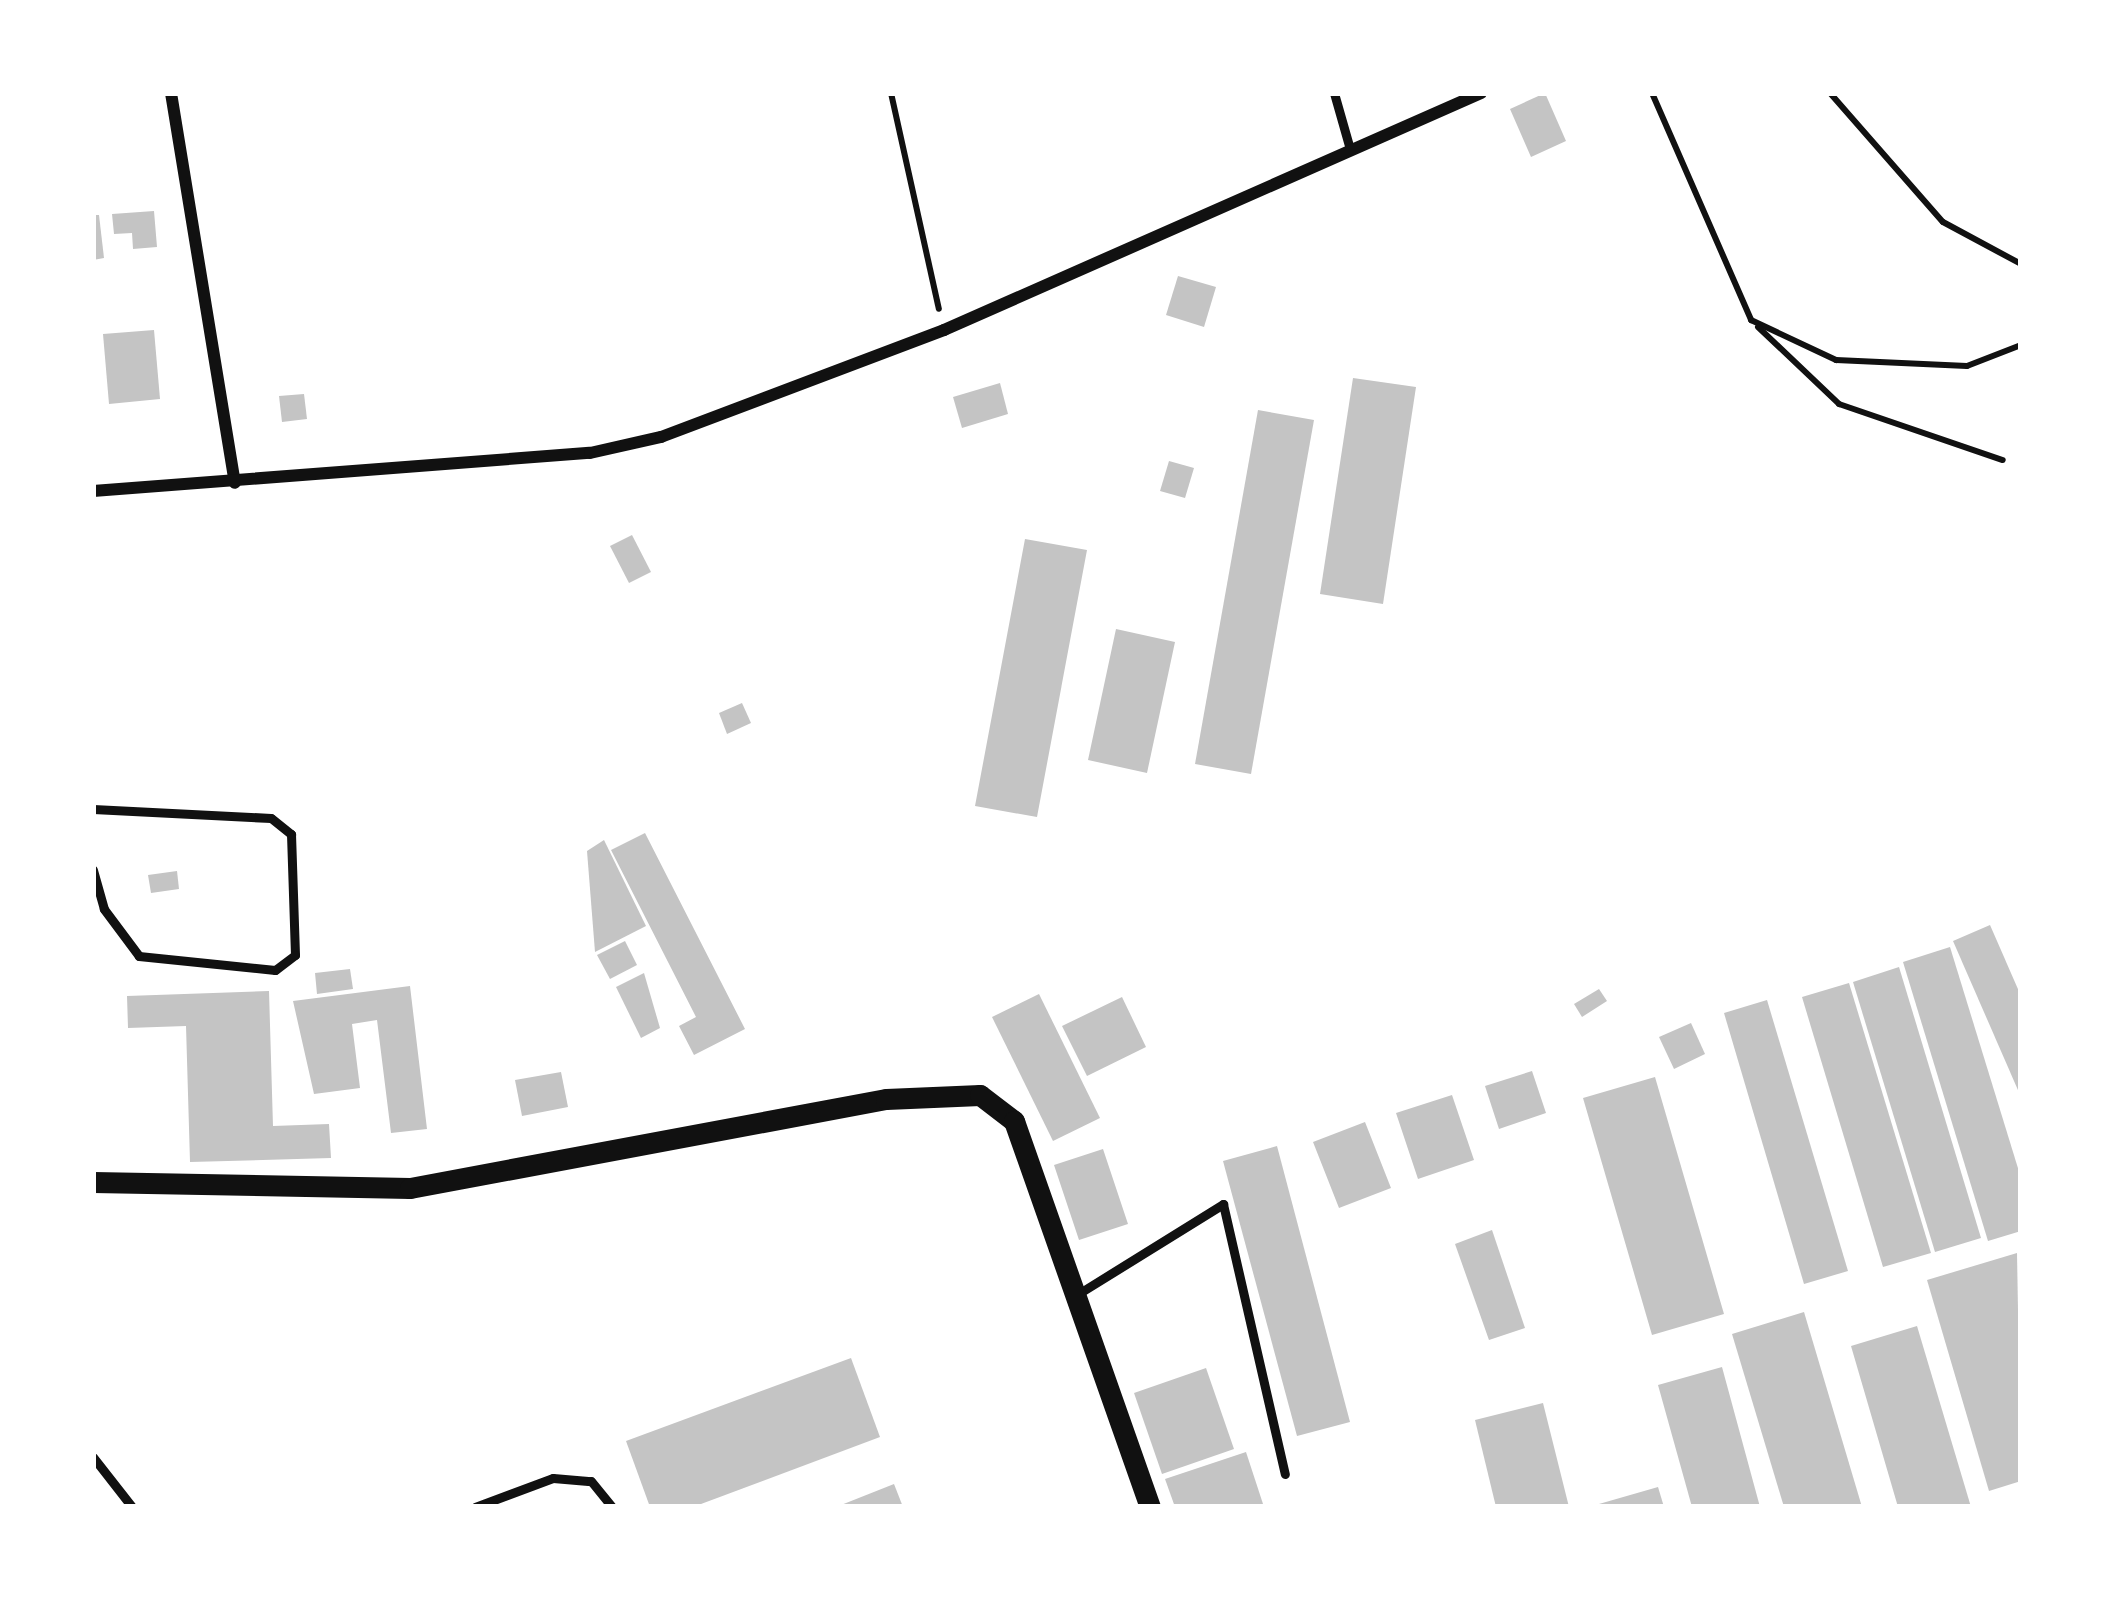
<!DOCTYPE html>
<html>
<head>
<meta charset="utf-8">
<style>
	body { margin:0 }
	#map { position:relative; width:2114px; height:1600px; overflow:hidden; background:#fff; font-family:Inter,sans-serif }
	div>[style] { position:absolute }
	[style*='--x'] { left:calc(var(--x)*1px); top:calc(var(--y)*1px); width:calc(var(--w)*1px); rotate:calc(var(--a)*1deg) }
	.building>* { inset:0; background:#c4c4c4 }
	.path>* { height:6px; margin:-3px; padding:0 3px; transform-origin:3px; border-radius:3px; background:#111 }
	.service>* { height:9px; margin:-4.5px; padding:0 4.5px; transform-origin:4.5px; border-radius:4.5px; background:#111 }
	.minor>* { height:12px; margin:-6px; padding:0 6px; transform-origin:6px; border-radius:6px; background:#111 }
	.tertiary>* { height:21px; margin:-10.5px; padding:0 10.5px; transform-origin:10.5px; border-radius:10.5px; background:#111 }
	span { translate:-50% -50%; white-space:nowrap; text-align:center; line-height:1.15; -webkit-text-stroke:9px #fff; paint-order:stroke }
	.frame { position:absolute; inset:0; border:96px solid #fff; pointer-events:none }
</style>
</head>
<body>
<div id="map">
	<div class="building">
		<i style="clip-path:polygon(1545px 93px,1566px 141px,1531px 157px,1510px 109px)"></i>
		<i style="clip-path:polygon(154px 211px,157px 247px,133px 249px,132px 233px,114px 234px,112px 214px)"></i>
		<i style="clip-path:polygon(93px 215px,99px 215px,104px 258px,93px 260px)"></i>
		<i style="clip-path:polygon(1178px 276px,1216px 287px,1204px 327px,1166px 315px)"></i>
		<i style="clip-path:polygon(154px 330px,160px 399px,109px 404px,103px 334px)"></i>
		<i style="clip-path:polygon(1353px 378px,1416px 387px,1383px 604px,1320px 594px)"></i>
		<i style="clip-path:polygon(1000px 383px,1008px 414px,962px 428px,953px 397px)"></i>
		<i style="clip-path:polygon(304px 394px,307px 419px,282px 422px,279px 396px)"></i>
		<i style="clip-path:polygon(1258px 410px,1314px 420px,1251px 774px,1195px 764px)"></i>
		<i style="clip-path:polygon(1169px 461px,1194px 468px,1185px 498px,1160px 491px)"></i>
		<i style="clip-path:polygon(632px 535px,651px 572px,629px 583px,610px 546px)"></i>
		<i style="clip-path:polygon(1025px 539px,1087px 550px,1037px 817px,975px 806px)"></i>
		<i style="clip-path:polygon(1116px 629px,1175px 642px,1147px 773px,1088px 760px)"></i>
		<i style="clip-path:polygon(742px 703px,751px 723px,727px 734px,719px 713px)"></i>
		<i style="clip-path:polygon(645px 833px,745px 1029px,694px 1055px,679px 1026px,696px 1017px,611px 850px)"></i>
		<i style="clip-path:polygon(604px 840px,646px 926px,595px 952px,587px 851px)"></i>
		<i style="clip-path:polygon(177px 871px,179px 889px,151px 893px,148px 875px)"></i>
		<i style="clip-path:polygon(1990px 925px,2021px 996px,2021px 1097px,1953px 941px)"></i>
		<i style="clip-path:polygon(625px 941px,637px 965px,610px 979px,597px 955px)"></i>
		<i style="clip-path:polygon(1950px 947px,2021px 1178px,2021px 1231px,1988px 1241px,1903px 962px)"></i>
		<i style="clip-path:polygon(1899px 967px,1981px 1238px,1935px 1252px,1853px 982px)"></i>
		<i style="clip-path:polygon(350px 969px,353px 989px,317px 994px,315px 973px)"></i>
		<i style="clip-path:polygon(644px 973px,660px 1028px,641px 1038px,616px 987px)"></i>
		<i style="clip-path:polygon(1849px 983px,1931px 1253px,1883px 1267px,1802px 997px)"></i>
		<i style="clip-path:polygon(410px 986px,427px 1129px,391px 1133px,377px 1020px,352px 1024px,360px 1088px,314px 1094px,293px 1001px)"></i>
		<i style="clip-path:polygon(1599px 989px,1607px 1001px,1582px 1017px,1574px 1004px)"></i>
		<i style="clip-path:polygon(269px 991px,273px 1126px,329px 1124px,331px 1158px,190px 1162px,186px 1026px,128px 1028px,127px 996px)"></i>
		<i style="clip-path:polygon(1039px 994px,1100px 1118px,1053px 1141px,992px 1017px)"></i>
		<i style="clip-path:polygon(1122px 997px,1146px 1047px,1087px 1076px,1062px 1026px)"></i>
		<i style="clip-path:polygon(1767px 1000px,1848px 1271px,1804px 1284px,1724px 1013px)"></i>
		<i style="clip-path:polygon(1691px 1023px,1705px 1054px,1674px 1069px,1659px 1037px)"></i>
		<i style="clip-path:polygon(1532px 1071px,1546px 1113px,1499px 1129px,1485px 1086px)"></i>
		<i style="clip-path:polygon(561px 1072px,568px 1107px,522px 1116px,515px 1080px)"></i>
		<i style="clip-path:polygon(1655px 1077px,1724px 1314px,1652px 1335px,1583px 1098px)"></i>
		<i style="clip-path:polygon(1452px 1095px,1474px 1160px,1418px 1179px,1396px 1113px)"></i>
		<i style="clip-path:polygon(1365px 1122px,1391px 1188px,1339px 1208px,1313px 1142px)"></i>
		<i style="clip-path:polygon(1277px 1146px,1350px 1422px,1297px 1436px,1223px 1161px)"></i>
		<i style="clip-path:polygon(1103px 1149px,1128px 1224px,1079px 1240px,1054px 1165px)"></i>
		<i style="clip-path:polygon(1492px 1230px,1525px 1328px,1489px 1340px,1455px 1244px)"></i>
		<i style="clip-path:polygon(2017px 1253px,2021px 1481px,1989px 1491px,1927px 1280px)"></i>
		<i style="clip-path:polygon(1804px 1312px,1862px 1507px,1784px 1507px,1732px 1334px)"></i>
		<i style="clip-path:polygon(1917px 1326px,1971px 1507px,1898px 1507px,1851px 1346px)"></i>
		<i style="clip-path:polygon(851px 1358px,880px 1437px,693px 1507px,650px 1507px,626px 1441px)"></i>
		<i style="clip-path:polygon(1722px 1367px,1760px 1507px,1692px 1507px,1658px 1385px)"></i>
		<i style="clip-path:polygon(1206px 1368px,1234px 1449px,1162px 1474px,1134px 1393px)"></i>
		<i style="clip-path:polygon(1543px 1403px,1569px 1507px,1496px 1507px,1475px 1420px)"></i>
		<i style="clip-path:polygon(1246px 1452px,1264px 1507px,1175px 1507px,1165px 1479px)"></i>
		<i style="clip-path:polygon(894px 1484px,903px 1507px,836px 1507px)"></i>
		<i style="clip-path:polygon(1658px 1487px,1664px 1507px,1592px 1507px,1592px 1506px)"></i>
	</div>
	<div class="path">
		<i style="--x:891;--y:93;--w:221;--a:77.5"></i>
		<i style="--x:1652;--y:93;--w:248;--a:66.4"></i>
		<i style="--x:1751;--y:320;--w:94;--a:25.2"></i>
		<i style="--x:1836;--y:360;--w:131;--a:2.6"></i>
		<i style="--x:1967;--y:366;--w:58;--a:-21.3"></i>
		<i style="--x:1830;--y:93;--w:171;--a:48.8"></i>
		<i style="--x:1943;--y:222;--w:89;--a:28.3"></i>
		<i style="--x:1758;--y:327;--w:112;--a:43.5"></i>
		<i style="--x:1839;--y:404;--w:173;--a:18.9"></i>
	</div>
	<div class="service">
		<i style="--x:1334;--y:93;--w:58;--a:74.1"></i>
		<i style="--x:93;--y:809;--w:178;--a:2.9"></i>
		<i style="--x:271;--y:818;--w:26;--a:39"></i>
		<i style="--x:291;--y:834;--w:121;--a:88.1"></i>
		<i style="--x:295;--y:955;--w:25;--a:143"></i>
		<i style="--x:275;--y:970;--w:137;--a:-174.1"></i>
		<i style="--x:139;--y:956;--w:59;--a:-126.7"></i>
		<i style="--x:104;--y:909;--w:41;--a:-105.8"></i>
		<i style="--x:1078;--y:1294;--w:171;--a:-31.8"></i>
		<i style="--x:1223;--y:1204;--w:277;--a:77.1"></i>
		<i style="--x:93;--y:1457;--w:63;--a:52"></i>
		<i style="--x:475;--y:1507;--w:83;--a:-20.4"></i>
		<i style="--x:553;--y:1478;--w:38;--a:5"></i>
		<i style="--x:591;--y:1481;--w:33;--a:51"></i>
	</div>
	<div class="minor">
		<i style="--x:171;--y:93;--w:395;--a:80.7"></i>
		<i style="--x:93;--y:491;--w:498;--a:-4.4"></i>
		<i style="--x:590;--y:453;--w:73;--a:-12.7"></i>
		<i style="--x:661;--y:437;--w:303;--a:-20.7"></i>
		<i style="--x:944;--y:330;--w:587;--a:-23.81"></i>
	</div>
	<div class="tertiary">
		<i style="--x:93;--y:1182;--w:317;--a:1.1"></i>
		<i style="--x:410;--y:1188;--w:484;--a:-10.6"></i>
		<i style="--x:886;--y:1099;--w:94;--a:-2.4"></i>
		<i style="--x:980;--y:1095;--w:43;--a:37.4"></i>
		<i style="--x:1014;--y:1121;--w:409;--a:70.6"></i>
	</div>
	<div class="frame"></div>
</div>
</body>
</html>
